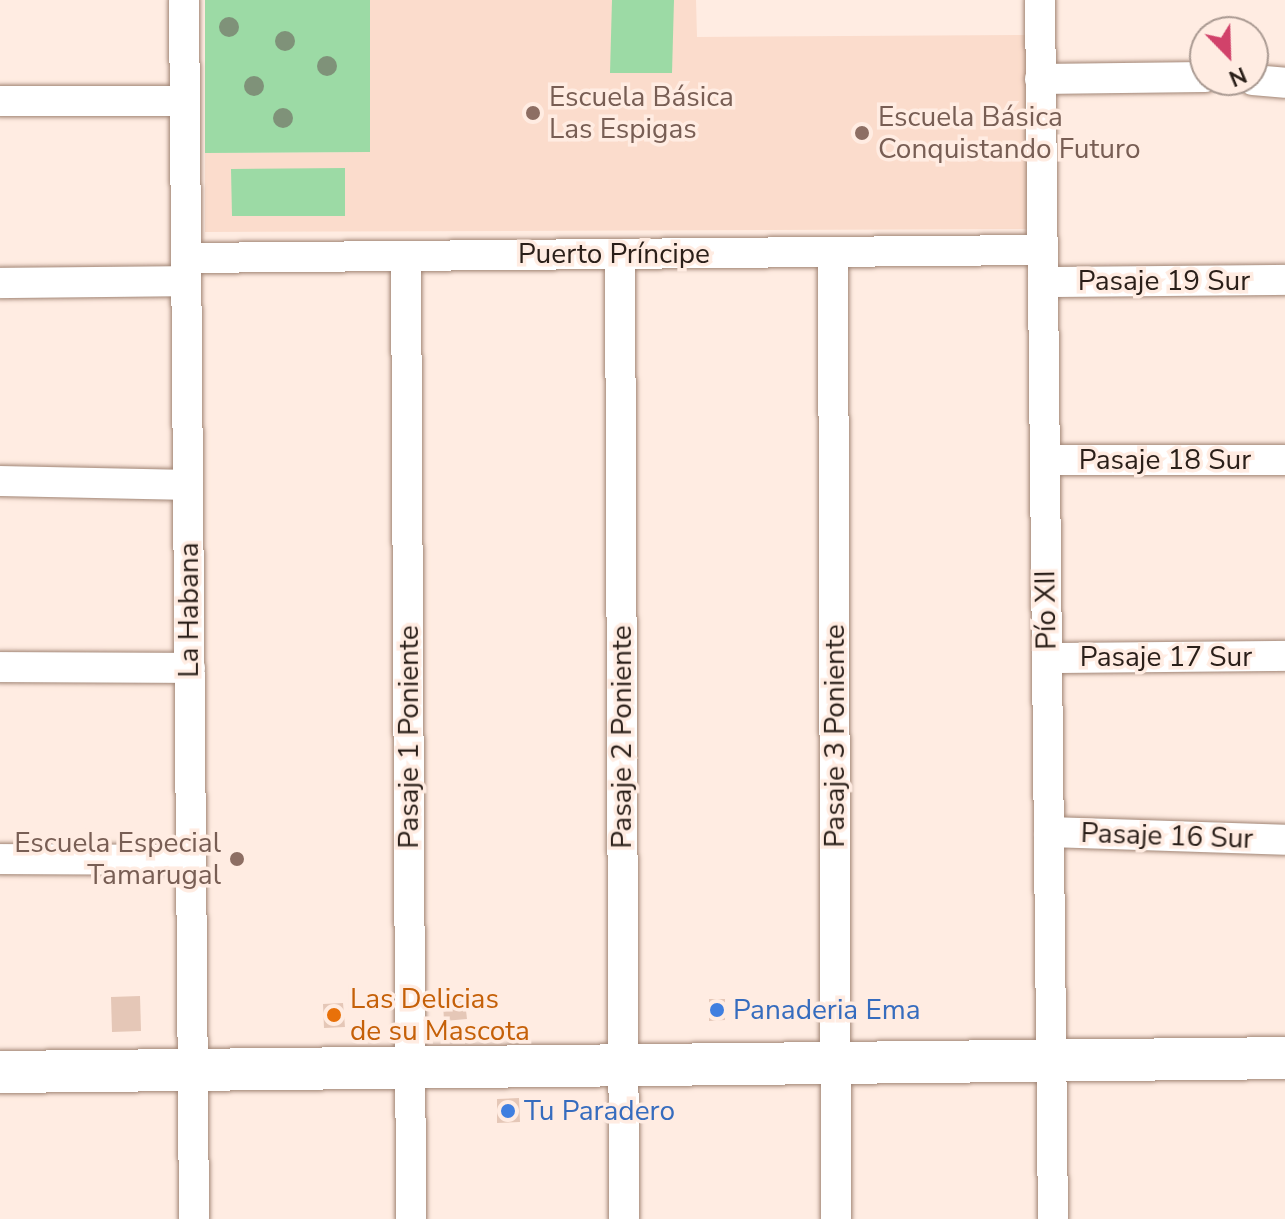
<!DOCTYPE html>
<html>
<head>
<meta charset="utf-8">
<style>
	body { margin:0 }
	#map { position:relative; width:1285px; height:1219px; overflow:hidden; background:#ffece2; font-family:"Nunito Sans",sans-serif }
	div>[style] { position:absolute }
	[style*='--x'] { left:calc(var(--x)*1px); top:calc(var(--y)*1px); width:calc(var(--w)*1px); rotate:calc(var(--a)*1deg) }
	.built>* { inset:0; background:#fbdccc }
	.green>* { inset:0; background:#9cdaa5 }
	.building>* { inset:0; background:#e5c7b7 }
	.roads { filter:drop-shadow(0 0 2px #a18575) drop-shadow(0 0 2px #a18575) }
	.street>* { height:30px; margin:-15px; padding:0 15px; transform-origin:15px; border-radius:15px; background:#fff }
	.secondary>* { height:42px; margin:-21px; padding:0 21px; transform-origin:21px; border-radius:21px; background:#fff }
	.trees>* { width:20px; height:20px; margin:-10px; border-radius:50%; background:#7f9279 }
	.dots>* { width:22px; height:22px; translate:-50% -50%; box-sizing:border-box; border:4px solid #ffece2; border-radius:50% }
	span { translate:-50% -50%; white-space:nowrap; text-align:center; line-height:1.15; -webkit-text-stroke:7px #ffece2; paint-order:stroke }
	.education-label { font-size:28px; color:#785e54 }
	.left { translate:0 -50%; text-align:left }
	.right { translate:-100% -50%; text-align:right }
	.street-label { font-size:28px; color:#2a1f19 }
	.food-label { font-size:28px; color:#c56008 }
	.shop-label { font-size:28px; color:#366cbe }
	.north { position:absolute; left:1189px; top:16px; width:80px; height:80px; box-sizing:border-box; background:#ffece2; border:2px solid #aa9a92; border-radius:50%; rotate:157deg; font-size:22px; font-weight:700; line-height:32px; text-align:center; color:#2a1f19 }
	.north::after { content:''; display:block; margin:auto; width:28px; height:36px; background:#d1426a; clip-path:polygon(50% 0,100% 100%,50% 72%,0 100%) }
</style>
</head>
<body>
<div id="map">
	<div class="built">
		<i style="clip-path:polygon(370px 0,696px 0,697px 37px,1027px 35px,1028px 229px,205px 232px,205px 153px,370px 152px)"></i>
	</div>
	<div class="green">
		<i style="clip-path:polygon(205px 0,370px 0,370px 152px,205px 153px)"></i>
		<i style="clip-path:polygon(612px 0,674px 0,672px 73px,610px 73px)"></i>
		<i style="clip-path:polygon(345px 168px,345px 216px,232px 216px,231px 169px)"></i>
	</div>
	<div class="building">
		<i style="clip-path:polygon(140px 996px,141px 1031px,112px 1032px,111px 997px)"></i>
		<i style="clip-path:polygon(709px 999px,725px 999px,725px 1020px,709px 1021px)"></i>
		<i style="clip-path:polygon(465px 1001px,467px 1019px,444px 1021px,443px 1003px)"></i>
		<i style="clip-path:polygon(343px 1003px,345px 1027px,324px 1028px,323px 1004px)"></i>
		<i style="clip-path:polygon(519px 1098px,520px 1122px,497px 1123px,497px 1099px)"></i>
	</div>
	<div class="roads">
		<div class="street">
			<i style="--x:184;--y:0;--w:1219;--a:89.53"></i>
			<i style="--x:1040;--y:0;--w:1219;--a:89.39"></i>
			<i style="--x:1040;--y:79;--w:165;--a:-0.7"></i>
			<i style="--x:1253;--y:80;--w:32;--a:5"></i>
			<i style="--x:0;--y:101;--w:185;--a:0"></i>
			<i style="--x:833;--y:252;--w:967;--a:89.82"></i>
			<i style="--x:620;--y:254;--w:965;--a:89.76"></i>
			<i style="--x:406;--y:256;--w:963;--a:89.7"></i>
			<i style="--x:186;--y:258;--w:856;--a:-0.54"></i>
			<i style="--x:1043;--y:282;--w:242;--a:-0.5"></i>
			<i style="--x:0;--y:283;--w:186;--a:-0.6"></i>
			<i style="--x:1045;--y:460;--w:240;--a:0"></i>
			<i style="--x:0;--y:481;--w:188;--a:1.2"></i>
			<i style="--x:1047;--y:658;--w:238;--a:-0.5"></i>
			<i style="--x:0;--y:667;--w:190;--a:0.3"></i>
			<i style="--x:1049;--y:832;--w:236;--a:1.9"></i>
			<i style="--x:0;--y:859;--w:191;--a:0.3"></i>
		</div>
		<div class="secondary">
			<i style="--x:0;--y:1072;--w:1285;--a:-0.62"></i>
		</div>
	</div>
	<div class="trees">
		<i style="left:229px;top:27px"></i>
		<i style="left:285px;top:41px"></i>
		<i style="left:327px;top:66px"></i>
		<i style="left:254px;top:86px"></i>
		<i style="left:283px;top:118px"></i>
	</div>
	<div class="dots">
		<i style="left:533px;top:113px;background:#8d6e63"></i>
		<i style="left:862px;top:133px;background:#8d6e63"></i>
		<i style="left:237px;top:859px;background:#8d6e63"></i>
		<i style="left:717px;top:1010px;background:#3f7fe0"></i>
		<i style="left:334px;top:1015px;background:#e8710a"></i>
		<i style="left:508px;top:1111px;background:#3f7fe0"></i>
	</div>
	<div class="education-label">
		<span class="left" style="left:549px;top:113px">Escuela Básica<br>Las Espigas</span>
		<span class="left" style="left:878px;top:133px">Escuela Básica<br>Conquistando Futuro</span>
		<span class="right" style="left:221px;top:859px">Escuela Especial<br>Tamarugal</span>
	</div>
	<div class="street-label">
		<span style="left:614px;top:254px">Puerto Príncipe</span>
		<span style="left:1164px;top:281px">Pasaje 19 Sur</span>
		<span style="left:1165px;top:460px">Pasaje 18 Sur</span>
		<span style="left:189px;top:610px;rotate:-90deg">La Habana</span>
		<span style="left:1046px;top:610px;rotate:-91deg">Pío XII</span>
		<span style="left:1166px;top:657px">Pasaje 17 Sur</span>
		<span style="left:835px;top:736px;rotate:-90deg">Pasaje 3 Poniente</span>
		<span style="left:409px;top:737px;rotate:-90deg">Pasaje 1 Poniente</span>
		<span style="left:622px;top:737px;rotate:-90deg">Pasaje 2 Poniente</span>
		<span style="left:1167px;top:836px;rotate:2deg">Pasaje 16 Sur</span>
	</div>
	<div class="food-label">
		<span class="left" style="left:350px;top:1015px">Las Delicias<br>de su Mascota</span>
	</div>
	<div class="shop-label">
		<span class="left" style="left:733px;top:1010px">Panaderia Ema</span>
		<span class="left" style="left:524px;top:1111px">Tu Paradero</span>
	</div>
	<div class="north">N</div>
</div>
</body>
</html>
